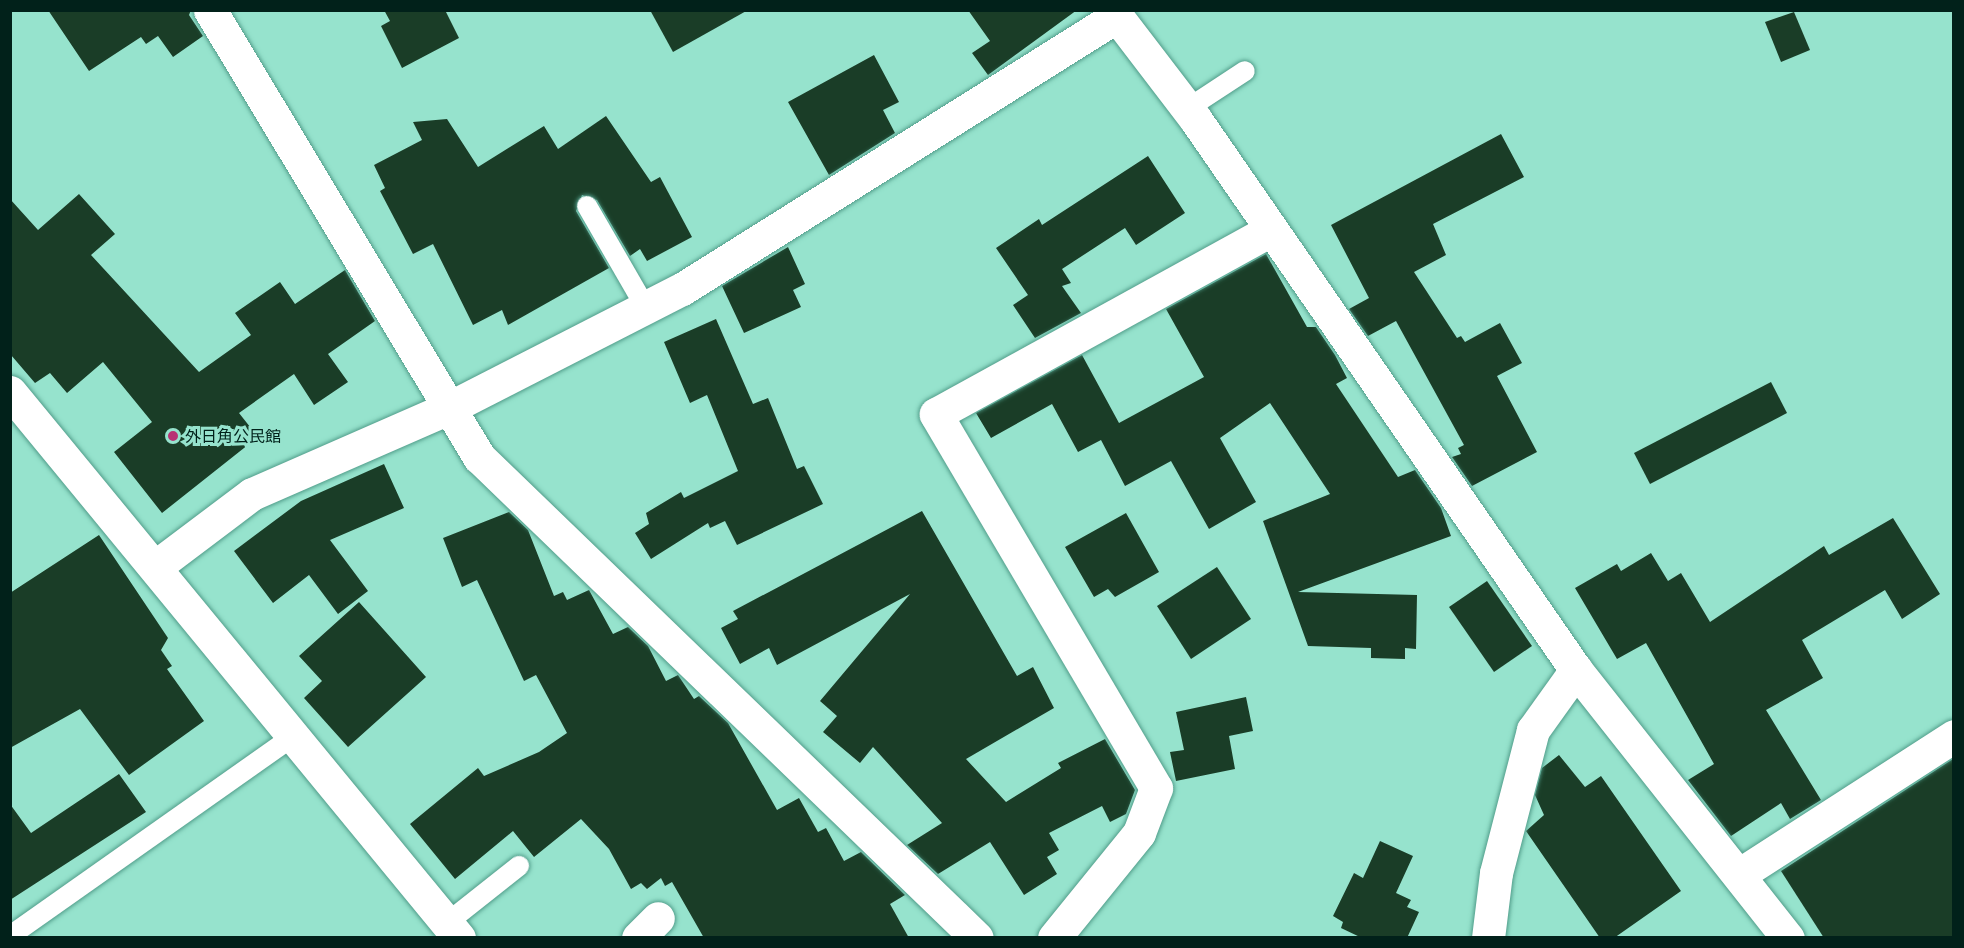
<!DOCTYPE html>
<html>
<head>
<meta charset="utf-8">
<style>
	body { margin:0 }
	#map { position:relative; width:1964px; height:948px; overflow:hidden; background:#96e3cd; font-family:"IBM Plex Sans","Noto Sans JP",sans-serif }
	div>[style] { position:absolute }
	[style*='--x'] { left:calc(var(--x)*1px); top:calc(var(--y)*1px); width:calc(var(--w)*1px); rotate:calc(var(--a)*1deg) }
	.building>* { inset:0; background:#1a3d27 }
	.roads { filter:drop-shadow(0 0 2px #519d8a) drop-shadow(0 0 2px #519d8a) }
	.service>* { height:20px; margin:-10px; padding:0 10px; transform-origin:10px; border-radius:10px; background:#fff }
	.minor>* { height:33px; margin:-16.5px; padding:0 16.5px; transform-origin:16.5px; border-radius:16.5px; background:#fff }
	.dots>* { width:16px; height:16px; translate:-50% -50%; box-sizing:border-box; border:3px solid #96e3cd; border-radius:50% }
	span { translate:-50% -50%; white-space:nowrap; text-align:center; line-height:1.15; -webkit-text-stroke:6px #96e3cd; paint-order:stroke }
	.poi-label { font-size:16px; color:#01211a }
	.left { translate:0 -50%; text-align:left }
	.frame { position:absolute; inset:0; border:12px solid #01211a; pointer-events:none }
</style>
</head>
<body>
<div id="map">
	<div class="building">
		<i style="clip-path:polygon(48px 10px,191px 10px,189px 15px,203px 36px,173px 57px,158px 36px,146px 44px,141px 37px,89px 71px)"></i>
		<i style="clip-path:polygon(384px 10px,445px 10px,459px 38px,402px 68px,381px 26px,390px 21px)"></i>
		<i style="clip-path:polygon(650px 10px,748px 10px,673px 52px)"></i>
		<i style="clip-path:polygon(968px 10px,1077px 10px,988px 75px,972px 53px,990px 41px)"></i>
		<i style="clip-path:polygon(1794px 12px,1810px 50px,1781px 62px,1765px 22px)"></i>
		<i style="clip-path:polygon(874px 55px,899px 102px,883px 110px,895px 133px,829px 175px,788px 102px)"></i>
		<i style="clip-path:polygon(606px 116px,651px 182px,660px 177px,692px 237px,647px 261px,640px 249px,630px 256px,597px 200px,582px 195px,576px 211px,609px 268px,508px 325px,502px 310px,473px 325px,433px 244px,413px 254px,380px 191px,385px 188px,374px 165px,422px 140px,413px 122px,447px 119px,478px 167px,544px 126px,558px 149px)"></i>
		<i style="clip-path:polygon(1501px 134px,1524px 177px,1433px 224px,1446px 255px,1414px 272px,1457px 338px,1461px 336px,1465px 342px,1500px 323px,1522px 363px,1497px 376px,1537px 452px,1472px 486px,1452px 457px,1461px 454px,1458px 448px,1464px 445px,1396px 321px,1368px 336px,1349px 309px,1369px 298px,1331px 225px)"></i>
		<i style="clip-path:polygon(1148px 156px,1185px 213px,1136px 245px,1125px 228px,1062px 269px,1071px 283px,1062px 286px,1081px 313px,1035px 338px,1013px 305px,1028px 295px,996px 248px,1039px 219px,1042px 225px)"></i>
		<i style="clip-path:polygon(79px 194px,115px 234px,91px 255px,199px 372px,251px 335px,235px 313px,280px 282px,295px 304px,345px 270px,375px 321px,328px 354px,348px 382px,314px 405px,294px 374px,239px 413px,258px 437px,162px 513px,114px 452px,152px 422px,103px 362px,67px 393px,50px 373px,35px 383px,11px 355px,10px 199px,38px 230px)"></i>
		<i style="clip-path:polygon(788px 247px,805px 284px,793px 290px,801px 307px,744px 333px,722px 286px)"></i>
		<i style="clip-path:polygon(1266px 254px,1307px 327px,1316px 327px,1335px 355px,1347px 378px,1336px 384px,1398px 477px,1415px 470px,1441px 508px,1451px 536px,1298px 592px,1417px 595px,1416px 649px,1405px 648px,1405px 659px,1371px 658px,1371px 648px,1308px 646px,1263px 521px,1330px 494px,1270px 403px,1220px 438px,1256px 502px,1209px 529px,1171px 461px,1125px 486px,1101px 440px,1078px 452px,1052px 404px,991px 438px,976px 413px,1082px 355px,1119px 423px,1204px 377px,1166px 309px)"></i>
		<i style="clip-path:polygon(716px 319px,753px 404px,768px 398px,797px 469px,804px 466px,823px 504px,737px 545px,725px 521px,710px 528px,708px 523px,651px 559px,635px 533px,649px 524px,646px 513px,681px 492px,684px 498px,738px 471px,707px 395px,690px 403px,664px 342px)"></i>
		<i style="clip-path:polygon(1771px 382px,1787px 413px,1650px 484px,1634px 453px)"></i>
		<i style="clip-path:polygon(384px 464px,404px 508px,330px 540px,368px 591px,338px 614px,309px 575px,273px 603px,234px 551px,301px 501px)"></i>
		<i style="clip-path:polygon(922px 511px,1017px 676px,1033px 667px,1054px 708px,966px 759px,1006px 802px,1061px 768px,1058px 763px,1105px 739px,1135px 790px,1126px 814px,1110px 822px,1102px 806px,1049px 833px,1059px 850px,1047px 857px,1057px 874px,1024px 895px,990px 842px,938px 874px,907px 845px,942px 823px,873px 747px,860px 763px,823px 732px,837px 716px,820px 701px,910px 594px,777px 665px,769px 648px,740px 664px,721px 628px,738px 619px,733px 611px)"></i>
		<i style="clip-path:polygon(509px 512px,528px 530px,554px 596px,563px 592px,567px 600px,589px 590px,613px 634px,628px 627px,648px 646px,666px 681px,678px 675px,694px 699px,699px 696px,728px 723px,777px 810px,799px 798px,818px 832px,826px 828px,844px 861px,861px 852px,905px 895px,890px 904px,909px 938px,704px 938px,672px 882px,665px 886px,661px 878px,647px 889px,641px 883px,631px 889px,609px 849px,581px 819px,534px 857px,513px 831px,455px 879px,410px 824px,478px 768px,484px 776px,539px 752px,567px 733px,536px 675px,524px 681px,477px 580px,462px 587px,443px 538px)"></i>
		<i style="clip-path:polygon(1126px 513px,1159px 572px,1115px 597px,1108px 589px,1094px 597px,1065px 547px)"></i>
		<i style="clip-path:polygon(1893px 518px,1940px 594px,1902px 619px,1885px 590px,1802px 640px,1823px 678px,1766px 710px,1821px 800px,1790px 819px,1781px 803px,1731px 836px,1688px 780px,1714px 764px,1646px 643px,1617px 659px,1575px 588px,1617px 564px,1621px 571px,1651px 553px,1668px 581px,1681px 573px,1710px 622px,1824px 546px,1829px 555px)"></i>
		<i style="clip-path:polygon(99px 535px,168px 638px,161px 650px,172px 666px,167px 669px,204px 721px,129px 775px,80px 709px,10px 748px,10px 593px)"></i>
		<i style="clip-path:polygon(1217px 567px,1251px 619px,1191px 659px,1157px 606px)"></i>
		<i style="clip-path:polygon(1487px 581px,1532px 646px,1494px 672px,1449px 607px)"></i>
		<i style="clip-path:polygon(359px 602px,426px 677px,348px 747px,304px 698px,322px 681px,299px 656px)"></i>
		<i style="clip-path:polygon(1246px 697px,1253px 731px,1229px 736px,1235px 769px,1176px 781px,1170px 752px,1184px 750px,1176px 712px)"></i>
		<i style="clip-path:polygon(1559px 755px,1585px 787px,1601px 776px,1681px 891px,1614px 938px,1600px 938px,1526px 831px,1544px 815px,1535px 795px,1542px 768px)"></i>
		<i style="clip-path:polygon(1953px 759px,1953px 938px,1824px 938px,1781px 871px)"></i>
		<i style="clip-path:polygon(119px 774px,146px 812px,10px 900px,10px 804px,31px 833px)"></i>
		<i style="clip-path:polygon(1380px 841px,1413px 856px,1396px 893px,1411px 900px,1407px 907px,1419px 912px,1407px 938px,1362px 938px,1341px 928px,1343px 922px,1333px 916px,1354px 873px,1363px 878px)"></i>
	</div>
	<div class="roads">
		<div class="service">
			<i style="--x:1187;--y:109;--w:69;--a:-33.2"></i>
			<i style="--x:587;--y:206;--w:118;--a:60"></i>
			<i style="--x:447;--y:923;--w:92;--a:-38.4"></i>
			<i style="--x:10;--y:936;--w:347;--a:-35.2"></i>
		</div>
		<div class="minor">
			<i style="--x:210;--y:10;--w:522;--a:58.96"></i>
			<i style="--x:479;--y:457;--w:692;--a:44.01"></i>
			<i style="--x:1112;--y:10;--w:138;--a:52.6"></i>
			<i style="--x:1196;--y:120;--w:669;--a:55.36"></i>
			<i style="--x:1576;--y:670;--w:342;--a:51.7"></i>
			<i style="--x:10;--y:392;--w:707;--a:50.57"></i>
			<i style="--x:155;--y:567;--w:121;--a:-37"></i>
			<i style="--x:252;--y:494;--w:213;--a:-23.6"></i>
			<i style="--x:447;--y:409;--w:264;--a:-27.1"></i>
			<i style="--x:682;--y:289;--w:514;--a:-32.11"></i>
			<i style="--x:1740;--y:874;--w:255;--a:-32.8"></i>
			<i style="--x:638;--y:938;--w:28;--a:-45"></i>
			<i style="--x:1054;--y:938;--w:135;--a:-51"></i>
			<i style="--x:1139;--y:833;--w:48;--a:-69.3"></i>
			<i style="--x:1156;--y:788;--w:434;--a:-120.5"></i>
			<i style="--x:936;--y:414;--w:382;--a:-28.8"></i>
			<i style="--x:1488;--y:938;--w:65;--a:-83"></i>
			<i style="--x:1496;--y:873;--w:148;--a:-75.5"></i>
			<i style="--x:1533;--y:730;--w:74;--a:-54.4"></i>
		</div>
	</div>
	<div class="dots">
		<i style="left:173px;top:436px;background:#b83274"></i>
	</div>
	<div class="poi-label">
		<span class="left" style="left:185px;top:436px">外日角公民館</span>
	</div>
	<div class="frame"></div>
</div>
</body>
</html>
